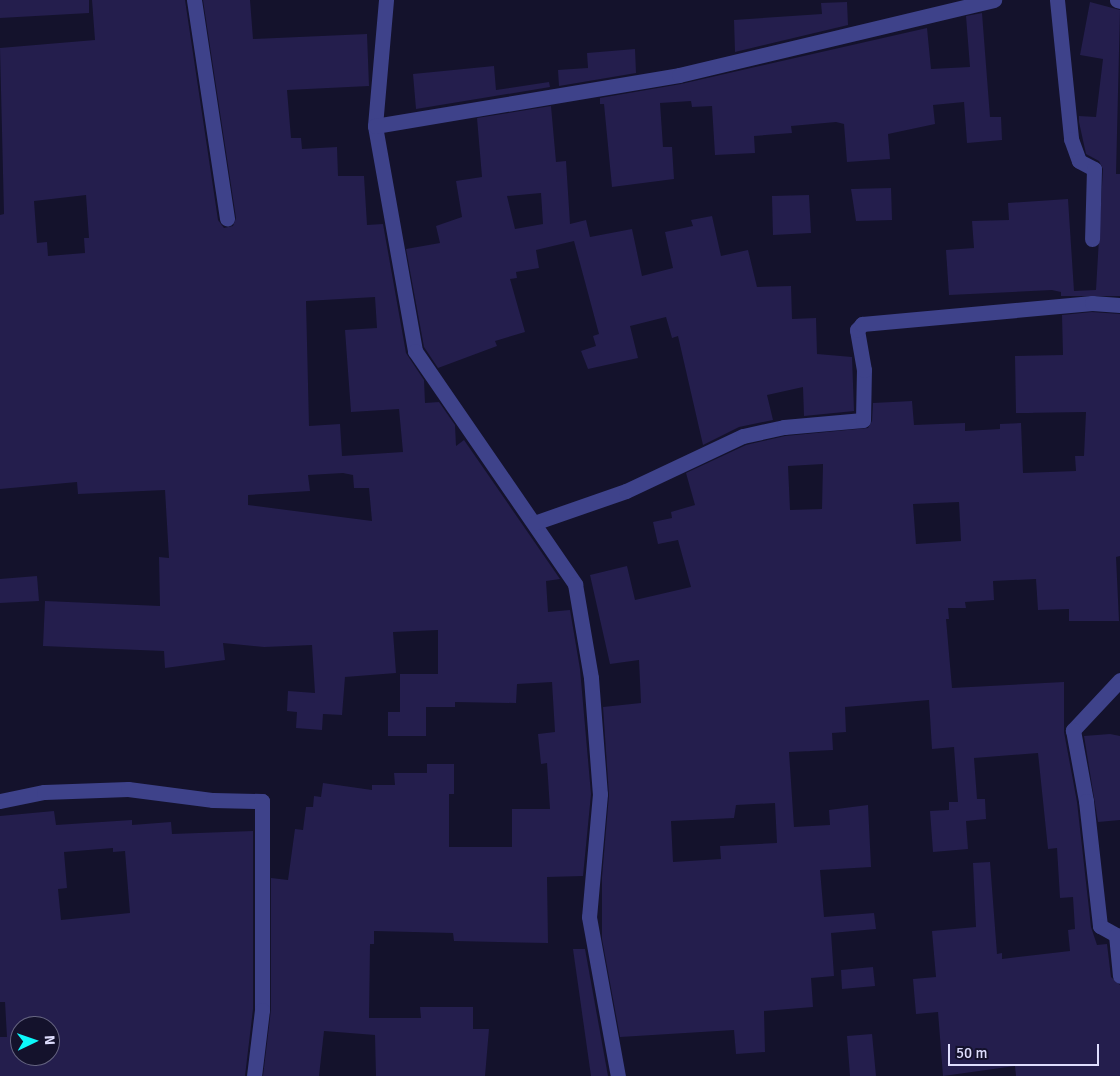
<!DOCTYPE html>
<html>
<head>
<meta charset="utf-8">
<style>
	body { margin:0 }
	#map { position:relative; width:1120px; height:1076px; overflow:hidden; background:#14122c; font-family:Signika,sans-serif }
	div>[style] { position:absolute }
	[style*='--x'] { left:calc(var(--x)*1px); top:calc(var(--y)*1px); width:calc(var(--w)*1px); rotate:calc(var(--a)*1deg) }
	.building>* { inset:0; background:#241e4d }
	.street>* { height:15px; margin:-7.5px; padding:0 7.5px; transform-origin:7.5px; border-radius:7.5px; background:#3e428a }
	span { translate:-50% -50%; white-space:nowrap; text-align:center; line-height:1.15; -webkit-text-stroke:4px #14122c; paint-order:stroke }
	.north { position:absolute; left:10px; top:1016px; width:50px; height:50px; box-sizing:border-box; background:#14122c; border:1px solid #656480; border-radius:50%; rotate:87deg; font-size:14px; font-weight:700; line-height:20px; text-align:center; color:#dfdefe }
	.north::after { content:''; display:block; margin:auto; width:18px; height:22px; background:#0df8fb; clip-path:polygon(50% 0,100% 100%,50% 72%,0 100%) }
	.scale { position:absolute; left:948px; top:1044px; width:151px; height:22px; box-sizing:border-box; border:2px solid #dfdefe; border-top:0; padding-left:6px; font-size:15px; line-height:18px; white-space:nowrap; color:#dfdefe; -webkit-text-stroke:4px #14122c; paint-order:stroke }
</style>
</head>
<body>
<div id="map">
	<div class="building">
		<i style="clip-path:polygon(0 0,89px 0,89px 13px,0 18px)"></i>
		<i style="clip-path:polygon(evenodd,92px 0,185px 0,218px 220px,224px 228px,233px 226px,236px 218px,203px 0,250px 0,253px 39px,367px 34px,369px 86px,287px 90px,291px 138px,301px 138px,302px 149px,337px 147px,338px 176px,364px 176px,367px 225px,383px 224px,406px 353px,424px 380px,425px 403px,439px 402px,455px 425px,456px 446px,464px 440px,560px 579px,546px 581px,548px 612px,570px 610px,580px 669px,591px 794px,583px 876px,547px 877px,548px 943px,454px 941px,453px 933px,374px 931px,374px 944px,370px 944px,369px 1018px,421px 1018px,420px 1007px,473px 1007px,473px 1029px,489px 1029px,485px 1076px,376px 1076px,375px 1035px,324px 1031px,319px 1076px,263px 1076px,271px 1010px,271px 878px,288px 880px,295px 829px,303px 830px,306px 807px,313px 807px,314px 796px,321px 797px,323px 783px,372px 790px,372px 785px,395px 785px,394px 773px,427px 773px,427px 764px,454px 764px,454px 794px,449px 794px,449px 847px,512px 847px,512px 809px,550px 809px,547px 763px,541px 764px,538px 734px,555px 732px,552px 682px,517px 684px,516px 703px,455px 702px,455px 707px,426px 707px,426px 736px,388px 736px,388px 712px,400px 712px,400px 674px,438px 674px,438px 630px,393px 632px,396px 673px,345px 677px,342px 715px,323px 714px,322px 730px,296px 728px,297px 712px,287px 711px,288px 691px,315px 693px,312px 645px,264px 647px,223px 643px,225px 660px,165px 668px,164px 651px,43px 646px,45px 601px,160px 606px,159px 557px,169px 558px,165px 490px,78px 494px,77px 482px,0 489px,0 215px,4px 214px,0 48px,95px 40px,92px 0,86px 195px,89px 238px,84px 238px,85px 253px,48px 256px,47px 242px,37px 243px,34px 201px,86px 195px,92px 0,375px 297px,377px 328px,345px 330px,351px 412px,399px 409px,403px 452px,342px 456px,340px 424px,309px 426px,306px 301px,375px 297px,92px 0,343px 473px,353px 475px,354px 488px,369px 488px,372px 521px,248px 505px,248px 495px,310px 491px,308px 475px,343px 473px)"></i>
		<i style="clip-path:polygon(847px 2px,848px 25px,735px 52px,734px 20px,822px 14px,821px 3px)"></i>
		<i style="clip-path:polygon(1090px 2px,1120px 10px,1116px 174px,1120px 174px,1120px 296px,1061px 296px,1061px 292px,1052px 290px,949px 295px,946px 250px,974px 248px,972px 221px,1009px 220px,1008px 203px,1068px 199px,1074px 291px,1096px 290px,1103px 169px,1099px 161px,1086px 154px,1079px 122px,1079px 116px,1096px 117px,1103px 59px,1080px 55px)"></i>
		<i style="clip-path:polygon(982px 13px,990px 117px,1001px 117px,1002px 140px,967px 143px,964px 102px,933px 105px,935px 124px,888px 134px,890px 159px,847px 162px,844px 124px,836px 122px,791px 126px,792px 133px,754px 136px,755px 153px,715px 155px,712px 106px,692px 107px,691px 101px,660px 103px,663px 147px,672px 147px,674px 179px,612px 187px,604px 104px,600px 104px,600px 98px,681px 84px,927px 28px,931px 69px,970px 67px,966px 16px)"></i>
		<i style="clip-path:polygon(635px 49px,636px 73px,559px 86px,558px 70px,588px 68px,587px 53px)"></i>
		<i style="clip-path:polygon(494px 66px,496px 90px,549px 82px,550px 87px,416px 109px,413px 74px)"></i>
		<i style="clip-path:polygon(evenodd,551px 106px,556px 162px,566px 161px,570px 224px,586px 220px,590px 237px,632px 229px,642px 276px,673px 268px,665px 232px,693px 226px,691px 220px,712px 216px,721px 256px,748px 250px,757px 287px,791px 286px,792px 319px,816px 318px,817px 354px,852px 357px,854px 411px,804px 416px,803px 387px,767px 395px,773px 420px,739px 427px,703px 445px,678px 336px,672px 338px,666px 317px,630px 326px,638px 358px,588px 369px,581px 351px,596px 346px,593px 336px,599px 334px,574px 241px,536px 250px,539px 268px,516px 272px,517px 278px,510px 279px,525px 332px,495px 341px,497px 346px,438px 368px,424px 347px,406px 249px,440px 243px,436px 226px,462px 217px,456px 181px,482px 177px,477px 118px,551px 106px,541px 193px,543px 224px,515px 229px,507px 196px,541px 193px)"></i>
		<i style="clip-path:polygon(891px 188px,892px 220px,856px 221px,851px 189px)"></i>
		<i style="clip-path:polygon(809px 195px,811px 233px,773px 235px,772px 196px)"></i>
		<i style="clip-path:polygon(evenodd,1092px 312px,1120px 314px,1120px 556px,1116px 557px,1119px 621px,1069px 621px,1069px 609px,1038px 610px,1036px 579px,993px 581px,994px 600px,965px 602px,966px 608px,948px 608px,949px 619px,946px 619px,952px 688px,1064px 682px,1064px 732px,1077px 802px,1091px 927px,1097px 945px,1107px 944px,1111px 977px,1120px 985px,1120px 1076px,1016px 1076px,1015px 1066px,943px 1076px,938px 1012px,916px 1014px,913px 979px,936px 977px,932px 931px,976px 927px,973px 863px,990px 862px,997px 954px,1002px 953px,1002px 959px,1070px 951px,1068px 930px,1075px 929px,1073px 897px,1060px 898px,1057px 848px,1048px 849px,1038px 753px,974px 758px,977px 799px,985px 799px,986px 819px,966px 821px,968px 849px,933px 852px,930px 811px,949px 810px,949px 802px,958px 802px,954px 747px,932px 749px,929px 700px,845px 707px,846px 732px,832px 733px,833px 750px,789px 752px,794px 827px,830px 825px,829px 810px,868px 805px,871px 867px,820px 870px,824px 917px,874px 913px,876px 929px,831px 933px,834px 976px,811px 978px,813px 1007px,764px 1011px,765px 1052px,736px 1054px,734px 1030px,620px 1037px,602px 939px,602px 877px,609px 795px,603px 707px,641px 703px,639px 660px,610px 664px,590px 575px,627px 566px,635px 600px,691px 587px,678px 540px,658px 544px,653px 522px,672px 518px,671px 512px,695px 505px,686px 473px,746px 445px,785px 436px,868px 428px,872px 421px,873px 403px,912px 401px,914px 425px,965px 423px,965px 431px,1000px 429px,1000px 424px,1021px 423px,1023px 473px,1076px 471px,1075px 456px,1084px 456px,1086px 412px,1016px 413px,1015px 356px,1063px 355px,1062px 315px,1092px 312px,823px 464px,822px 509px,790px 510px,788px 466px,823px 464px,1092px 312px,959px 502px,961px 541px,916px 544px,913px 504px,959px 502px,1092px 312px,775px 803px,777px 843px,720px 846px,721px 859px,673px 862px,671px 821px,734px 818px,736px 805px,775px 803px)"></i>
		<i style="clip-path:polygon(37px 576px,39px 601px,0 603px,0 579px)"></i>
		<i style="clip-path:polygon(1110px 734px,1120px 736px,1120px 820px,1098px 822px,1084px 736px)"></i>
		<i style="clip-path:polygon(evenodd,54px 811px,56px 825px,132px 820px,132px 825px,171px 822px,172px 834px,253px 831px,253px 1009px,245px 1076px,0 1076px,0 1037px,7px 1037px,5px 1002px,0 1002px,0 816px,54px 811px,113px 848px,113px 852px,125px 851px,130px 913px,61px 920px,58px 889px,67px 888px,64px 852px,113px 848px,54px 811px,20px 1026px,50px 1026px,50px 1056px,20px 1056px,20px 1026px)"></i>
		<i style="clip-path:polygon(573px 949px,585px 949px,608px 1076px,591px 1076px)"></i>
		<i style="clip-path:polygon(873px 967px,875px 986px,842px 989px,841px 970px)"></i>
		<i style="clip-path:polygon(872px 1034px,876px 1076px,850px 1076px,847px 1036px)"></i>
	</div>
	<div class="street">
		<i style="--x:194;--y:0;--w:221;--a:81.4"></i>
		<i style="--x:386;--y:0;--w:126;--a:95"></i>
		<i style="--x:375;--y:126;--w:229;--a:79.9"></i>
		<i style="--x:415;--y:351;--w:283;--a:55.5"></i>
		<i style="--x:575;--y:584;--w:95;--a:80.3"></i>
		<i style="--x:591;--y:678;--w:116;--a:85.6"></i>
		<i style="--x:600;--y:794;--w:123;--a:95.1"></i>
		<i style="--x:589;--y:917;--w:162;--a:79.7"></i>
		<i style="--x:1057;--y:0;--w:140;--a:84.2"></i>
		<i style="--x:1071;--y:139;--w:23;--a:70"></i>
		<i style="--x:1079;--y:161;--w:17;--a:28"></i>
		<i style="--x:1094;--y:169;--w:70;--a:91.6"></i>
		<i style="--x:1117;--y:0;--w:3;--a:18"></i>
		<i style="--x:375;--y:126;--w:308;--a:-9.5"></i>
		<i style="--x:679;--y:75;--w:324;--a:-13.4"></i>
		<i style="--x:534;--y:523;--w:97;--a:-19.2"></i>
		<i style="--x:626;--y:491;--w:129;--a:-25.2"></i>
		<i style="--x:743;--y:436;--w:42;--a:-12.4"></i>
		<i style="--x:784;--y:427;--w:79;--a:-5.1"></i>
		<i style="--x:863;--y:420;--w:50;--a:-88.9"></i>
		<i style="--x:864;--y:370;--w:41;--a:-99.9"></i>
		<i style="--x:857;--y:330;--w:8;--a:-50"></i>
		<i style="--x:862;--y:324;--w:231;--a:-5.2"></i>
		<i style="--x:1092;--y:303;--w:28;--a:4"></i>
		<i style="--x:1120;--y:680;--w:69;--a:133.2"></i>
		<i style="--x:1073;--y:730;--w:72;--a:79.6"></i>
		<i style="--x:1086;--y:801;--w:126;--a:83.6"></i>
		<i style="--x:1100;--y:926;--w:18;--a:29"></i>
		<i style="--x:1116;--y:935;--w:41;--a:84.4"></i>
		<i style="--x:0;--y:801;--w:45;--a:-11.6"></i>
		<i style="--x:44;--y:792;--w:84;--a:-2"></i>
		<i style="--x:128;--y:789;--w:86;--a:7.4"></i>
		<i style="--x:213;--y:800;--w:49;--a:1.2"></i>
		<i style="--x:262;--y:801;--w:209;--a:90"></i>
		<i style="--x:262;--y:1010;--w:66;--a:96.9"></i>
	</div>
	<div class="north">N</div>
	<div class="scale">50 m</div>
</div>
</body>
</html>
